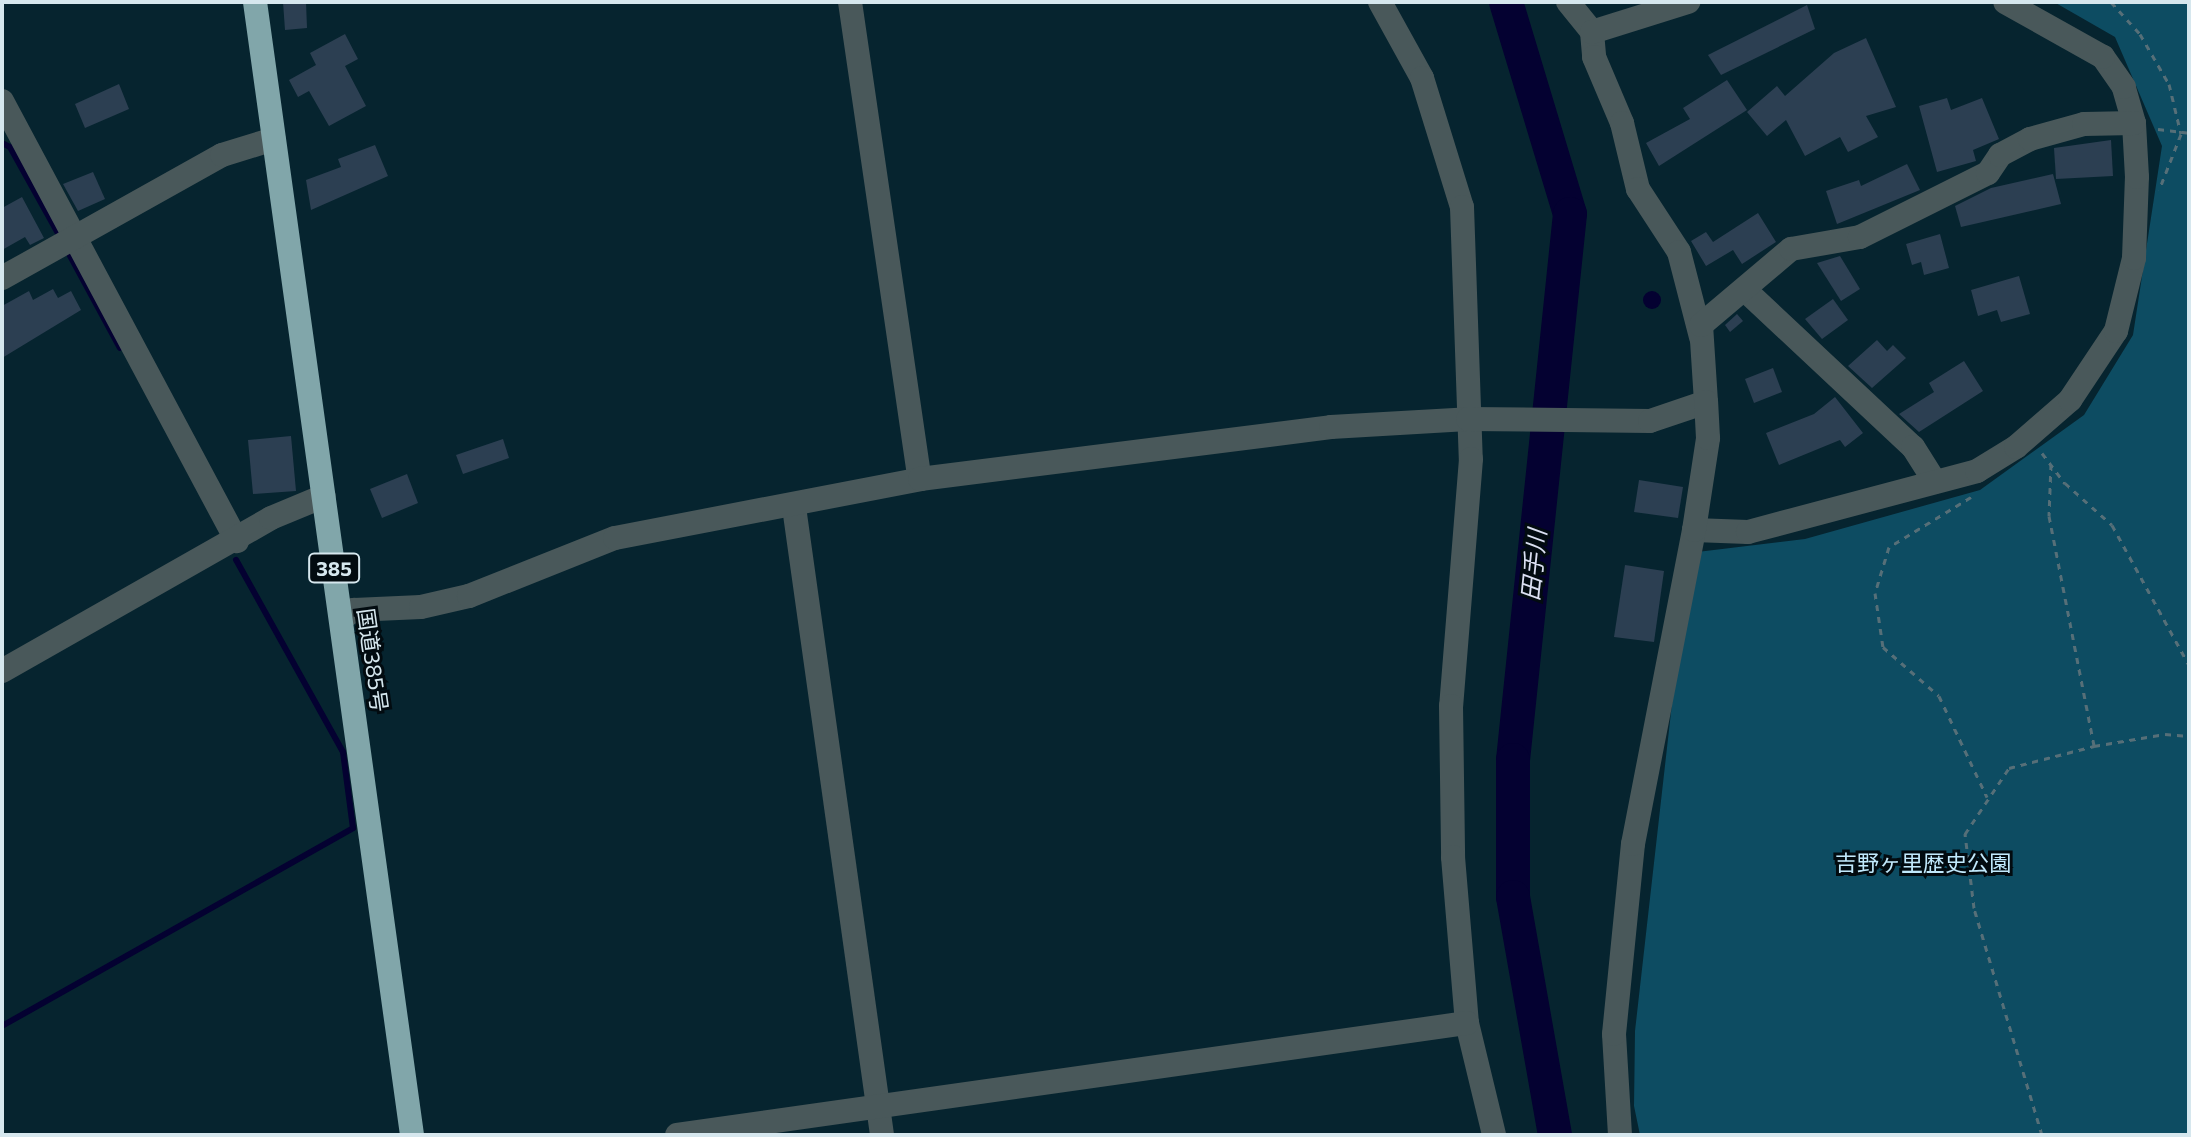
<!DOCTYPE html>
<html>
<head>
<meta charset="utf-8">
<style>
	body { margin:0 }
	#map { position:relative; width:2191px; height:1137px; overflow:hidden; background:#06242f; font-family:Commissioner,"Noto Sans JP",sans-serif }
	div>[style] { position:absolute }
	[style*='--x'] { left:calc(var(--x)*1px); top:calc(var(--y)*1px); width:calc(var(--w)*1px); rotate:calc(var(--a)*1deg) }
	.green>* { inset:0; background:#0d4c62 }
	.water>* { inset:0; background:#040131 }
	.round { border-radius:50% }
	.stream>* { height:6px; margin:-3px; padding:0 3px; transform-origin:3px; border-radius:3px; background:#040131 }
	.river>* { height:34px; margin:-17px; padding:0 17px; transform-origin:17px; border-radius:17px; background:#040131 }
	.building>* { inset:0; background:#2c3f52 }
	.path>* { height:3px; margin-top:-1.5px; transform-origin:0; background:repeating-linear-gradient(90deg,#566f78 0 6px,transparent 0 12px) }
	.minor>* { height:24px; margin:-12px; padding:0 12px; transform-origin:12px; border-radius:12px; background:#49585a }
	.highway>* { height:24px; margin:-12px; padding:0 12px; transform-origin:12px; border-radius:12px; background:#81a6aa }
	span { translate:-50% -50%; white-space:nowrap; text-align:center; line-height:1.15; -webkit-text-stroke:6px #020b10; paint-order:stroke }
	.shield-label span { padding:2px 6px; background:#020b10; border:2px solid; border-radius:6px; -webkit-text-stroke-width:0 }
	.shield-label { font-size:20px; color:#d6e7ee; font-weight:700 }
	.street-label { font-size:22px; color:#d6e7ee }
	.park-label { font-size:22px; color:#c1e9fc }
	.water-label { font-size:24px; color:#dbe0f2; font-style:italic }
	.frame { position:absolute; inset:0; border:4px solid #d6e7ee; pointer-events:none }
</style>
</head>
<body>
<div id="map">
	<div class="green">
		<i style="clip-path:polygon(2054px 2px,2189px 2px,2189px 1135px,1640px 1135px,1634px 1106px,1635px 1031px,1689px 553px,1805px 539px,1980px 490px,2084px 415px,2133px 335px,2162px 146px,2115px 37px)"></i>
	</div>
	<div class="water">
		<i class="round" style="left:1643px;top:291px;width:18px;height:18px"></i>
	</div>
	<div class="stream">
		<i style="--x:2;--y:143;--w:9;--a:27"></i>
		<i style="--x:10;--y:147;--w:103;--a:60.9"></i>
		<i style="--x:68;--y:252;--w:109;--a:61.6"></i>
		<i style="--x:2;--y:1026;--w:403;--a:-29.4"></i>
		<i style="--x:353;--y:828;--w:77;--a:-97.5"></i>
		<i style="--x:343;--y:752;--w:220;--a:-119.1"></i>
	</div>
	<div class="river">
		<i style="--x:1506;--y:2;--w:221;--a:73.2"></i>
		<i style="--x:1570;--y:214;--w:549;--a:95.96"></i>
		<i style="--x:1513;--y:760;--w:137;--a:90"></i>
		<i style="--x:1513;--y:897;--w:242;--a:80"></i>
	</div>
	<div class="building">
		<i style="clip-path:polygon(283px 2px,306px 2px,307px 28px,285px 30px)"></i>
		<i style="clip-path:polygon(1807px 5px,1815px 29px,1721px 75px,1708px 55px)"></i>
		<i style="clip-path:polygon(345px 34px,358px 59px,345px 66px,366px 106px,329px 126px,309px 91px,298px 97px,289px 80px,316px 65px,310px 53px)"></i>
		<i style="clip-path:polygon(1866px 38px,1896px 107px,1866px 116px,1878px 137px,1848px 152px,1840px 137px,1805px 156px,1786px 120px,1767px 136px,1747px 112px,1777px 86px,1785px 96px,1834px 53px)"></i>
		<i style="clip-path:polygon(1727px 80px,1747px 110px,1659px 166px,1646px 143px,1690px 119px,1683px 108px)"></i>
		<i style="clip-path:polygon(119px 84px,129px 109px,85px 128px,75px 104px)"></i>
		<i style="clip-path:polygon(1947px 98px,1951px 110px,1982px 98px,1999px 139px,1973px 150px,1976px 161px,1937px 172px,1919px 106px)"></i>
		<i style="clip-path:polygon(2111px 140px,2113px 176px,2056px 179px,2054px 148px)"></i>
		<i style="clip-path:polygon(375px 145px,388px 176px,311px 210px,306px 180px,341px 167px,338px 159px)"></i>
		<i style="clip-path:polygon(1907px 164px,1920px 190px,1837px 224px,1826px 191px,1859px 180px,1861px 186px)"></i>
		<i style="clip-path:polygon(93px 172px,105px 199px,78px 211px,63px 184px)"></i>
		<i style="clip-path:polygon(2053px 174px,2061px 204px,1961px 227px,1955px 206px,1991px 188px)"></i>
		<i style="clip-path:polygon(22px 197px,44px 238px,30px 245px,25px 237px,2px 250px,2px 208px)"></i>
		<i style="clip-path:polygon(1758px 213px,1776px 242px,1742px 264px,1733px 250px,1706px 266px,1691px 241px,1706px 232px,1713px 242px)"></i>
		<i style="clip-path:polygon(1940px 234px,1949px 268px,1924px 275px,1921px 262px,1912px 265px,1906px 244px)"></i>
		<i style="clip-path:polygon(1840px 256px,1860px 289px,1841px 301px,1817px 263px)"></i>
		<i style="clip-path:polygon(2019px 276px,2030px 314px,2001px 322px,1997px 310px,1978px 316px,1971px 290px)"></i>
		<i style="clip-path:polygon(53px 289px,58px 298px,71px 291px,81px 310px,2px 358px,2px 306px,29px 291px,33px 300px)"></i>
		<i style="clip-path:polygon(1833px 299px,1848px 320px,1822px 339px,1805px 319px)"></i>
		<i style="clip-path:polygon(1737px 314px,1743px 321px,1730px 332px,1725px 325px)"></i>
		<i style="clip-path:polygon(1877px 340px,1887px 351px,1893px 345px,1906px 358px,1872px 388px,1848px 366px)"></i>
		<i style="clip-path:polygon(1964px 361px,1983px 391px,1919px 432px,1899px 414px,1934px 392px,1929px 383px)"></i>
		<i style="clip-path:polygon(1773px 368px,1782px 392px,1754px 403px,1745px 379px)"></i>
		<i style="clip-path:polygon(1835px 397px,1863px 433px,1845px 447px,1840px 440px,1779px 465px,1766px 433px,1814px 414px)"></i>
		<i style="clip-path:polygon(291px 436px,296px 491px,253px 494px,248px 440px)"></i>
		<i style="clip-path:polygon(503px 439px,509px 458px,463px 474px,456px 455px)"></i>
		<i style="clip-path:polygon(407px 474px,418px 503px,382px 518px,370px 489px)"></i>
		<i style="clip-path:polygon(1639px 480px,1683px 487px,1678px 518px,1634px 512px)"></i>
		<i style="clip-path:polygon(1625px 565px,1664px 571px,1654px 642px,1614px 637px)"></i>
	</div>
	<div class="path">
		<i style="--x:2111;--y:2;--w:43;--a:47.8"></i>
		<i style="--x:2140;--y:34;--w:58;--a:59.9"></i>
		<i style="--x:2169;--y:84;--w:51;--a:76.5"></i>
		<i style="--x:2181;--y:134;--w:60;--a:111.4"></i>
		<i style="--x:2158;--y:129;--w:31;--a:7"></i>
		<i style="--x:2042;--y:453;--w:38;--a:53"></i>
		<i style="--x:2065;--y:483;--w:63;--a:41.8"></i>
		<i style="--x:2112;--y:525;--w:160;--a:61.2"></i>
		<i style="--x:2051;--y:464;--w:52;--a:92.2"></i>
		<i style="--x:2049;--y:516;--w:234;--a:78.9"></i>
		<i style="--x:1971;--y:497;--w:96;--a:148.6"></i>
		<i style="--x:1889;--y:547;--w:48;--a:106.9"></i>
		<i style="--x:1875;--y:593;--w:55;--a:81.6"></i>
		<i style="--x:1883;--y:647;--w:74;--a:41.2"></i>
		<i style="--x:1939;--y:696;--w:112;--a:64.6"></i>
		<i style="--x:2042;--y:1135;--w:237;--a:-106.7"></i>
		<i style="--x:1974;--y:908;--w:75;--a:-96.9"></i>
		<i style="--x:1965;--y:834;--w:79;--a:-56.3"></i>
		<i style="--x:2009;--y:768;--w:88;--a:-14.5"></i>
		<i style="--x:2094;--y:746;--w:72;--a:-9.6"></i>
		<i style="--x:2165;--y:734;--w:24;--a:5"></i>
	</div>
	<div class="minor">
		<i style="--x:850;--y:2;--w:482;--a:81.7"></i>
		<i style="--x:1380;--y:2;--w:87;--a:61.1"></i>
		<i style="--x:1422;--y:78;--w:135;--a:72.8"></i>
		<i style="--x:1462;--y:207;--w:252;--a:88"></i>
		<i style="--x:1471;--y:459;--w:248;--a:94.6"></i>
		<i style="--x:1451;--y:706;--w:151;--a:89.2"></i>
		<i style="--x:1453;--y:857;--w:167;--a:85.2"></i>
		<i style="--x:1467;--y:1023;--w:115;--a:76.4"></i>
		<i style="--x:1568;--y:2;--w:38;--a:51"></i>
		<i style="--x:1592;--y:32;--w:25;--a:85"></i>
		<i style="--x:1594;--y:57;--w:72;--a:67"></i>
		<i style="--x:1622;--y:123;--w:68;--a:76.4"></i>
		<i style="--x:1638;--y:189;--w:75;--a:56.9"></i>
		<i style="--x:1679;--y:252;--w:88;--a:75.5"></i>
		<i style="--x:1592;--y:32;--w:101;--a:-17.4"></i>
		<i style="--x:2;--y:101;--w:499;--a:61.9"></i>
		<i style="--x:2;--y:278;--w:252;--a:-29.2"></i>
		<i style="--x:222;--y:155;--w:54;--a:-17.1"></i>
		<i style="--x:1745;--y:290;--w:230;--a:43.1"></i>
		<i style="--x:1913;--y:447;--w:41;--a:57.8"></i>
		<i style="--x:794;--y:507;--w:634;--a:82.02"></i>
		<i style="--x:1694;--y:530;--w:54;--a:2.1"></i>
		<i style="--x:1748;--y:532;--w:237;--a:-14.9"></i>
		<i style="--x:1977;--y:471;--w:46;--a:-31.6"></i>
		<i style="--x:2016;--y:447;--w:72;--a:-41"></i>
		<i style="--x:2070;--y:400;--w:83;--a:-56.3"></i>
		<i style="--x:2116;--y:331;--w:75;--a:-76.1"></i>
		<i style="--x:2134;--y:258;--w:81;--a:-87.9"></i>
		<i style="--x:2137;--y:177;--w:54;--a:-93.2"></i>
		<i style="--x:2134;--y:123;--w:37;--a:-106"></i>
		<i style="--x:2124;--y:87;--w:37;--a:-125"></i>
		<i style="--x:2103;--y:57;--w:112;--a:-150.7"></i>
		<i style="--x:341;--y:619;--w:16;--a:-35"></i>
		<i style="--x:354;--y:610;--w:67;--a:-2.6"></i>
		<i style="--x:421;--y:607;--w:49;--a:-12.9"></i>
		<i style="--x:469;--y:596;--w:157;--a:-21.7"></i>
		<i style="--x:615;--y:538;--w:311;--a:-10.9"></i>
		<i style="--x:920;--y:479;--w:414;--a:-7.2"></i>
		<i style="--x:1331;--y:427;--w:137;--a:-3.3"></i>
		<i style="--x:1468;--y:419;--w:182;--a:0.6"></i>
		<i style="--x:1650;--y:421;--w:59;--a:-18.7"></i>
		<i style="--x:1706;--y:402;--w:77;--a:-93.7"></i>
		<i style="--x:1701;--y:325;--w:118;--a:-40.2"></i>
		<i style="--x:1791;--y:249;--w:70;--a:-9.9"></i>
		<i style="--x:1860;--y:237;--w:143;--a:-26.6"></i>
		<i style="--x:1988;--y:173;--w:22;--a:-56"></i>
		<i style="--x:2000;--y:155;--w:34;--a:-28"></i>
		<i style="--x:2030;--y:139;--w:56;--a:-15.5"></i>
		<i style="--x:2084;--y:124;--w:50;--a:-1.1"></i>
		<i style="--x:2;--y:671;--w:309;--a:-29.6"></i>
		<i style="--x:271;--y:518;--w:57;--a:-22.5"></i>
		<i style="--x:677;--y:1135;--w:798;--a:-8.07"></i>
		<i style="--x:1620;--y:1135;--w:101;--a:-93.4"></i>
		<i style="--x:1614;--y:1034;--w:191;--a:-84.3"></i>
		<i style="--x:1633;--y:844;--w:320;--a:-79"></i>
		<i style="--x:1694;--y:530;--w:93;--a:-81.3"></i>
		<i style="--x:1708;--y:438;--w:36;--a:-93"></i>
	</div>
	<div class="highway">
		<i style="--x:255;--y:2;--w:1144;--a:82.11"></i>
	</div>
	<div class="shield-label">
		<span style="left:334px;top:568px">385</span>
	</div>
	<div class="street-label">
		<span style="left:373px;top:660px;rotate:82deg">国道385号</span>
	</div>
	<div class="park-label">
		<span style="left:1923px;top:863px">吉野ヶ里歴史公園</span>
	</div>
	<div class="water-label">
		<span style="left:1533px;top:565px;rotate:-84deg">田手川</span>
	</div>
	<div class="frame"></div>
</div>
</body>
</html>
